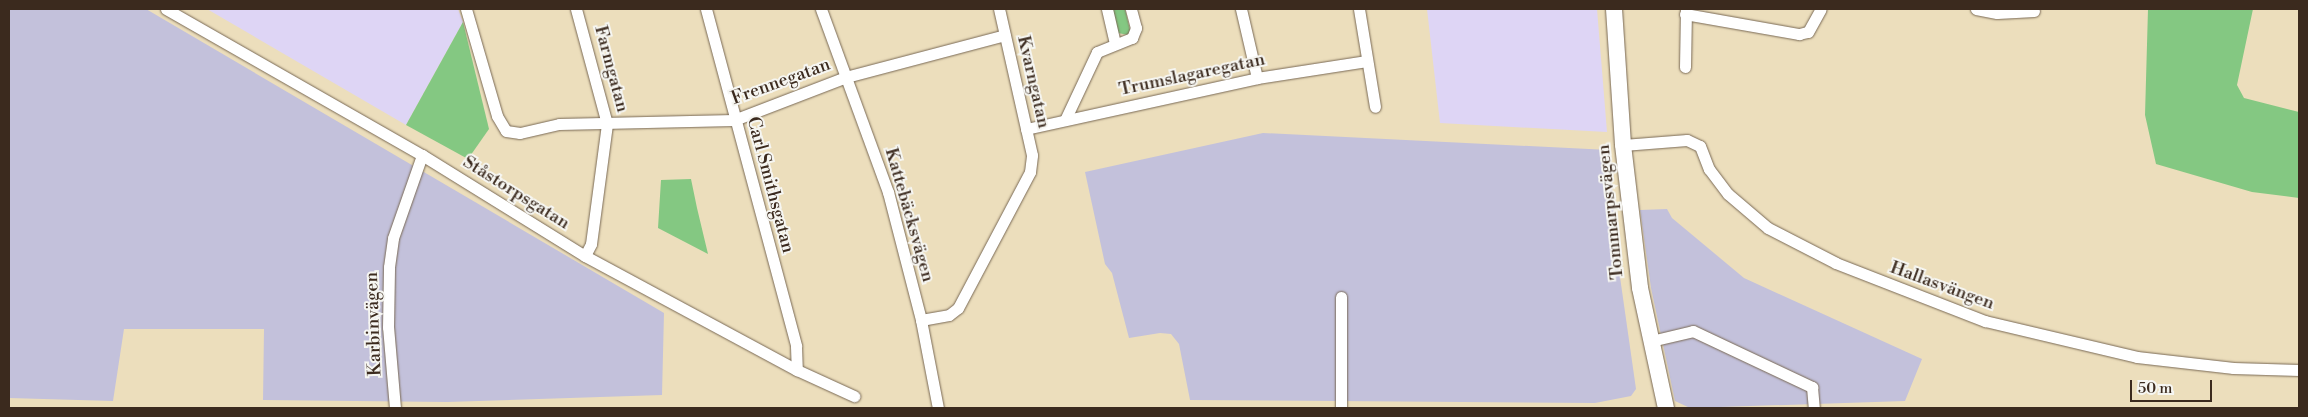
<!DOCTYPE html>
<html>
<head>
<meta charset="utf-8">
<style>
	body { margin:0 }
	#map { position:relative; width:2308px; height:417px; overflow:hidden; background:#ecdebc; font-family:"Libre Bodoni",serif }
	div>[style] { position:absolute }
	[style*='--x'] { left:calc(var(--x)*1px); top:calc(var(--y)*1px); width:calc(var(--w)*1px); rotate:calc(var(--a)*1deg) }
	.built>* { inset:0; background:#ded5f5 }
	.industrial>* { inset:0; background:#c3c1db }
	.green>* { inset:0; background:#84c882 }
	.roads { filter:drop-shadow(0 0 1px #796955) drop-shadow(0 0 1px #796955) }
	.street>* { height:11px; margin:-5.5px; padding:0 5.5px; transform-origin:5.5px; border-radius:5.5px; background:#fff }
	.secondary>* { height:16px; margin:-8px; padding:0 8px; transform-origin:8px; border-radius:8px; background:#fff }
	span { translate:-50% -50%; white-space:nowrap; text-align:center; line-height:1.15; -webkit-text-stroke:4px #f6f6f2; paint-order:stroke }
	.street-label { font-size:18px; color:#3b2a1e }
	.frame { position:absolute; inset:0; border:10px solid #3b2a1e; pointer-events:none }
	.scale { position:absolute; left:2130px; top:380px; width:82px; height:22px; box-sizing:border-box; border:2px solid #3b2a1e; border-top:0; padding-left:6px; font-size:15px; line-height:18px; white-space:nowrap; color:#3b2a1e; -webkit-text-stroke:4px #f6f6f2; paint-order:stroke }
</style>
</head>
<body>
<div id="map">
	<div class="built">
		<i style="clip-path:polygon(207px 9px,458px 9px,463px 22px,406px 125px)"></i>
		<i style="clip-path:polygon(1427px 9px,1597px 9px,1607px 132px,1440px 123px)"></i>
	</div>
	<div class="industrial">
		<i style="clip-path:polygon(9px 9px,146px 9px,664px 313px,662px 395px,447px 402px,263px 400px,264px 329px,124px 329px,113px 401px,9px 398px)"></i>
		<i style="clip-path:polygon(1263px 133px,1609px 150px,1619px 270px,1636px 389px,1631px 396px,1595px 403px,1190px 400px,1179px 344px,1171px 334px,1160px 333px,1129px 338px,1112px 273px,1105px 264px,1085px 172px)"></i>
		<i style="clip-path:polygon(1667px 209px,1672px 218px,1744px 278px,1922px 359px,1905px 401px,1690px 408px,1675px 401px,1651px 288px,1640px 210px)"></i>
	</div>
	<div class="green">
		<i style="clip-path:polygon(1112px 9px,1125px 9px,1130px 30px,1128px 35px,1118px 33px)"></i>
		<i style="clip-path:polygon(2148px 9px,2253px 9px,2237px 85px,2244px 98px,2299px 112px,2299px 198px,2252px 192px,2156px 164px,2145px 115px)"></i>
		<i style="clip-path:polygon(463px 22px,489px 129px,468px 159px,406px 125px)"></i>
		<i style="clip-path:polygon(691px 179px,697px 208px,708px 254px,658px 228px,661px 180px)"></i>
	</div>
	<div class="roads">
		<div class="street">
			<i style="--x:166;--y:9;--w:295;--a:29.7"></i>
			<i style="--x:422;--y:155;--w:192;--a:31.8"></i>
			<i style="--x:585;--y:256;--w:241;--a:28.3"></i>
			<i style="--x:797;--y:370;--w:63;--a:24.5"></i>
			<i style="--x:466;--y:9;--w:111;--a:73.8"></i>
			<i style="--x:497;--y:116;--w:17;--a:59"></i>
			<i style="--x:506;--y:131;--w:14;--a:8"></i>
			<i style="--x:520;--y:133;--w:40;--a:-13"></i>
			<i style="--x:559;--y:124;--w:175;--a:-1.3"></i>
			<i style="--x:734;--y:120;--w:120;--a:-21"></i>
			<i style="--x:846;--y:77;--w:164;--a:-14.8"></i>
			<i style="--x:576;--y:9;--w:119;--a:74.9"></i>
			<i style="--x:607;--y:124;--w:121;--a:97.6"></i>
			<i style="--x:591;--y:244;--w:13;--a:117"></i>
			<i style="--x:706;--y:9;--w:349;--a:75"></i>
			<i style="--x:796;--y:346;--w:24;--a:88"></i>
			<i style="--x:821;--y:9;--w:195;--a:69.9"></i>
			<i style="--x:888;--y:192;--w:132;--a:75.5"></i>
			<i style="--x:921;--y:320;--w:90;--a:79.1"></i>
			<i style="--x:1107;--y:9;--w:35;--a:77"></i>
			<i style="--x:1241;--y:9;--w:71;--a:76.9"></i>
			<i style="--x:1359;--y:9;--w:99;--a:80.7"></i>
			<i style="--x:1976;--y:9;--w:21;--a:11"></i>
			<i style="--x:1997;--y:13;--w:37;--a:-3"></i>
			<i style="--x:1685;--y:14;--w:116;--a:10"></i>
			<i style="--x:1799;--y:34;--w:9;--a:-13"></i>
			<i style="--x:1808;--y:32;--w:26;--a:-61"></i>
			<i style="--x:1685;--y:67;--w:58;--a:-89"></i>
			<i style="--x:1065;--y:120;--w:75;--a:-64.8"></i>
			<i style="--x:1097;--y:52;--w:38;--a:-22"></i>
			<i style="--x:1132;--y:38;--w:11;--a:-68"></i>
			<i style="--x:1136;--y:28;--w:20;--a:-105"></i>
			<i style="--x:1026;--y:129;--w:237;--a:-12.4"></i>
			<i style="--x:1257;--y:78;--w:111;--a:-8.8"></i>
			<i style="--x:1623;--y:145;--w:64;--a:-4.5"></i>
			<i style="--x:1687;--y:140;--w:14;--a:25"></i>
			<i style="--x:1700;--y:146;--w:25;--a:69"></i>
			<i style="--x:1709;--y:169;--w:31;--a:53"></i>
			<i style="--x:1728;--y:194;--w:52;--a:40.4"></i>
			<i style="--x:1768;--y:228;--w:76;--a:27.2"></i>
			<i style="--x:1836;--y:263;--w:160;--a:21.3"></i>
			<i style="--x:1985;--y:321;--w:156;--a:13.3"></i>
			<i style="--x:2137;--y:357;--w:97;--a:6.5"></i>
			<i style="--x:2233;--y:368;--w:66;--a:1.7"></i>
			<i style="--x:921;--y:320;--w:28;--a:-10"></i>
			<i style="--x:949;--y:315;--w:11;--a:-38"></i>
			<i style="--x:958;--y:308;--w:154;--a:-62.1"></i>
			<i style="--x:1030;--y:172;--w:17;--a:-83"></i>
			<i style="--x:1032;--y:155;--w:150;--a:-102.7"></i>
			<i style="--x:1651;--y:341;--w:43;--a:-13.4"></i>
			<i style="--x:1693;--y:331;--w:132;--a:25.2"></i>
			<i style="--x:1812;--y:387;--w:21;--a:85"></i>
			<i style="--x:395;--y:408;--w:81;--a:-94.9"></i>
			<i style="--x:388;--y:327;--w:60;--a:-89"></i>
			<i style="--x:389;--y:267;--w:29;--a:-82"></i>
			<i style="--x:393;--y:238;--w:88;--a:-70.7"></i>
			<i style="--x:1341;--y:408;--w:111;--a:-90"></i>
		</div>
		<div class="secondary">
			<i style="--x:1614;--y:9;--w:136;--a:86.2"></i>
			<i style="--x:1623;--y:145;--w:144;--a:83.2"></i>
			<i style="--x:1640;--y:288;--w:123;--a:77.8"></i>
		</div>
	</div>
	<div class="street-label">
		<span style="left:611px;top:69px;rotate:75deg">Farmgatan</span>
		<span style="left:1192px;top:75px;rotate:-12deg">Trumslagaregatan</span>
		<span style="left:781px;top:82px;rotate:-20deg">Frennegatan</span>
		<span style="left:1033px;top:82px;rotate:77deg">Kvarngatan</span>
		<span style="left:770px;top:185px;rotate:75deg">Carl Smithsgatan</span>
		<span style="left:516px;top:193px;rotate:32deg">Ståstorpsgatan</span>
		<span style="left:1611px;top:212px;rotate:-96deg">Tommarpsvägen</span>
		<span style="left:909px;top:215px;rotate:74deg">Kattebäcksvägen</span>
		<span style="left:1942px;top:286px;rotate:20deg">Hallasvängen</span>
		<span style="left:374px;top:324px;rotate:-92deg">Karbinvägen</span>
	</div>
	<div class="frame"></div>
	<div class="scale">50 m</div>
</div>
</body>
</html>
